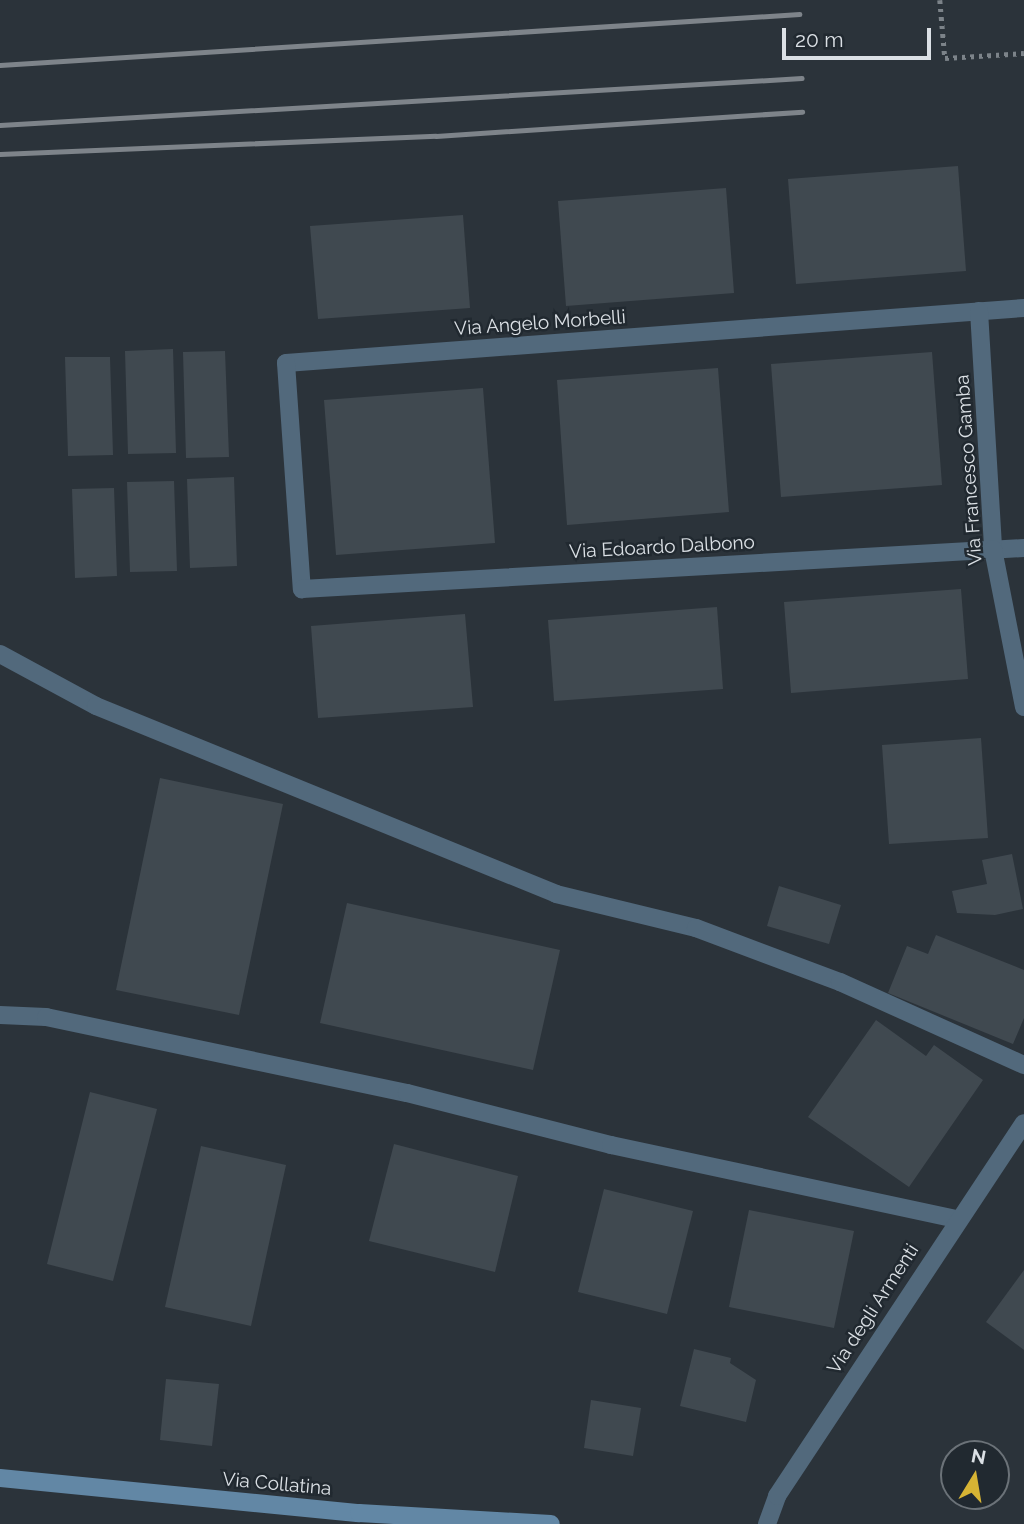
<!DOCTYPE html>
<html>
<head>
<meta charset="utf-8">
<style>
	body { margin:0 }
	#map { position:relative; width:1024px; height:1524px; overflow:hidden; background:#2b333a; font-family:Raleway,sans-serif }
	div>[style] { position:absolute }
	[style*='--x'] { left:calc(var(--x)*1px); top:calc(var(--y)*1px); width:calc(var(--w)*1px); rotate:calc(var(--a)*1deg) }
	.building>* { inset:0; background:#404950 }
	.path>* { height:4.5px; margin-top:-2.25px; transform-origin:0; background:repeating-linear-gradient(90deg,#7c8389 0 3.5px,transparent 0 8.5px) }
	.street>* { height:18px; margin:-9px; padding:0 9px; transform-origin:9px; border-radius:9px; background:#52697c }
	.secondary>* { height:18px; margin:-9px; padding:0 9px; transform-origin:9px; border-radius:9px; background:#6287a5 }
	.rail>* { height:5px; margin:-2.5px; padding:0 2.5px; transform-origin:2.5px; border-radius:2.5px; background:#7e848a }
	span { translate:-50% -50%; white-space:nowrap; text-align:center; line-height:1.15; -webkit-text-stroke:5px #212930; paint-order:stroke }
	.street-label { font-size:19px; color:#dbe0e5 }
	.north { position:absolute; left:940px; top:1440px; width:70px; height:70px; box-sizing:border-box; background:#212930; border:2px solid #6b7278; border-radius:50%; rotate:11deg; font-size:19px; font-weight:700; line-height:28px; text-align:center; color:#dbe0e5 }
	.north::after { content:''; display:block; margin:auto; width:24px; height:32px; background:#d7b434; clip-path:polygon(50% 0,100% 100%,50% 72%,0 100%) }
	.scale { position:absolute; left:782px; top:28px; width:149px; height:32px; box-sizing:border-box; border:4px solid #dbe0e5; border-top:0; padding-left:9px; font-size:21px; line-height:24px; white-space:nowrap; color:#dbe0e5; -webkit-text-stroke:5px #212930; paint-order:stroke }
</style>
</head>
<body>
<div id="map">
	<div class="building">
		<i style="clip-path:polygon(958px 166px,966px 271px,796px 284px,788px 179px)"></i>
		<i style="clip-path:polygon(726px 188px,734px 293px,566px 306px,558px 201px)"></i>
		<i style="clip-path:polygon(463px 215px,470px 308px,318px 319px,310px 226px)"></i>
		<i style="clip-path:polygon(173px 349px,176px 453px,128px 454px,125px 351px)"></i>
		<i style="clip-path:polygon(225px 351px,229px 457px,186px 458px,183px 352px)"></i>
		<i style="clip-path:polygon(932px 352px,942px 485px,781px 497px,771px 364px)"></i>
		<i style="clip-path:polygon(65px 357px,110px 357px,113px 455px,68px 456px)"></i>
		<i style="clip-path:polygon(718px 368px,729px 512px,567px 525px,557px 380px)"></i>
		<i style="clip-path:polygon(483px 388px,495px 543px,336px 555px,324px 400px)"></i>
		<i style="clip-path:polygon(234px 477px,237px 566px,190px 568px,187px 479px)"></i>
		<i style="clip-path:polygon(174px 481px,177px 571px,130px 572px,127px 482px)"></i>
		<i style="clip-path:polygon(114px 488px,117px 576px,75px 578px,72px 489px)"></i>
		<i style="clip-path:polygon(961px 589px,968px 679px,791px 693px,784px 602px)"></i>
		<i style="clip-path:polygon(717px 607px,723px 689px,554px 701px,548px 620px)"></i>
		<i style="clip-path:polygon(465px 614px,473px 707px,318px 718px,311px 626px)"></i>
		<i style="clip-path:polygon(981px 738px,988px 838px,889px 844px,882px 745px)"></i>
		<i style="clip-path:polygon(160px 778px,283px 804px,239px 1015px,116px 990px)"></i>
		<i style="clip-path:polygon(1012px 854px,1023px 909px,995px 915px,957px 913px,952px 891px,987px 884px,982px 860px)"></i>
		<i style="clip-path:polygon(779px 886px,841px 905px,829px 944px,767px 926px)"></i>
		<i style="clip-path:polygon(347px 903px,560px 950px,533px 1070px,320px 1023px)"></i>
		<i style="clip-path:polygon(936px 935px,1024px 970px,1024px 1018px,1013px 1044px,888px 993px,907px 946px,928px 954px)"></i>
		<i style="clip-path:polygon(876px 1020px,926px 1056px,934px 1045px,983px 1080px,909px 1187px,808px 1117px)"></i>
		<i style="clip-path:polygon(90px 1092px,157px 1109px,113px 1281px,47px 1264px)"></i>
		<i style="clip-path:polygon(394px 1144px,518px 1176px,495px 1272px,369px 1241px)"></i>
		<i style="clip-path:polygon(201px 1146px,286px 1165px,251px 1326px,165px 1307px)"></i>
		<i style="clip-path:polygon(604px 1189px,693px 1211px,667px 1314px,578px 1292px)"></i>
		<i style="clip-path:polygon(749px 1210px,854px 1231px,834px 1328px,729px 1307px)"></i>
		<i style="clip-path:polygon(1024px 1270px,1024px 1350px,986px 1322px)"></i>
		<i style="clip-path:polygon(694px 1349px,731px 1358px,730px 1363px,756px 1380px,746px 1422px,680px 1406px)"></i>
		<i style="clip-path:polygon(166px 1379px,219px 1384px,212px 1446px,160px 1440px)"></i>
		<i style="clip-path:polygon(591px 1400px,641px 1408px,633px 1456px,584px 1448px)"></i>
	</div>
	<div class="path">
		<i style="--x:940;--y:0;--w:58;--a:85.1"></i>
		<i style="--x:945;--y:58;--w:79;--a:-3.6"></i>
	</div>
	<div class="street">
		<i style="--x:1024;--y:308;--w:740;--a:175.74"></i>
		<i style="--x:286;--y:363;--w:227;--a:86"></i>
		<i style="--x:302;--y:589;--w:723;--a:-3.25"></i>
		<i style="--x:979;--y:311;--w:238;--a:86.6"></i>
		<i style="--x:993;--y:549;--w:161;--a:78.9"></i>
		<i style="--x:0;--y:654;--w:109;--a:28.4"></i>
		<i style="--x:96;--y:706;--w:497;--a:22.2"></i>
		<i style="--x:556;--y:894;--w:144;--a:13.7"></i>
		<i style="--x:696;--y:928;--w:154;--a:20.6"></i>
		<i style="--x:840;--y:982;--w:202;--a:24.3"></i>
		<i style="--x:0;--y:1015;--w:46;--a:2.5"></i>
		<i style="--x:46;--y:1017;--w:369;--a:11.9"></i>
		<i style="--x:407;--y:1093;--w:211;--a:14.3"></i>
		<i style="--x:611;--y:1145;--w:353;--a:12.1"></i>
		<i style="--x:767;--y:1524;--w:30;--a:-70"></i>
		<i style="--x:777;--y:1496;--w:447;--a:-56.5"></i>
	</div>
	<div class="secondary">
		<i style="--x:0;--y:1478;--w:361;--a:5.6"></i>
		<i style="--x:359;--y:1513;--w:192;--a:3.3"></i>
	</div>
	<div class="rail">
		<i style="--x:0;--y:65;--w:801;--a:-3.65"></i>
		<i style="--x:0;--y:125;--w:803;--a:-3.35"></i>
		<i style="--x:0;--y:154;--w:436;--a:-2.4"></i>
		<i style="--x:436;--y:136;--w:367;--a:-3.8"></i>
	</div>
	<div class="street-label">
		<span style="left:540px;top:323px;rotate:-4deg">Via Angelo Morbelli</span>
		<span style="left:969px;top:470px;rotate:-94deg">Via Francesco Gamba</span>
		<span style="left:662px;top:547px;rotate:-3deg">Via Edoardo Dalbono</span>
		<span style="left:873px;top:1309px;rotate:-57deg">Via degli Armenti</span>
		<span style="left:277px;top:1484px;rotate:5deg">Via Collatina</span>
	</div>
	<div class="north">N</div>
	<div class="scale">20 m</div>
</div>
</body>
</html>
